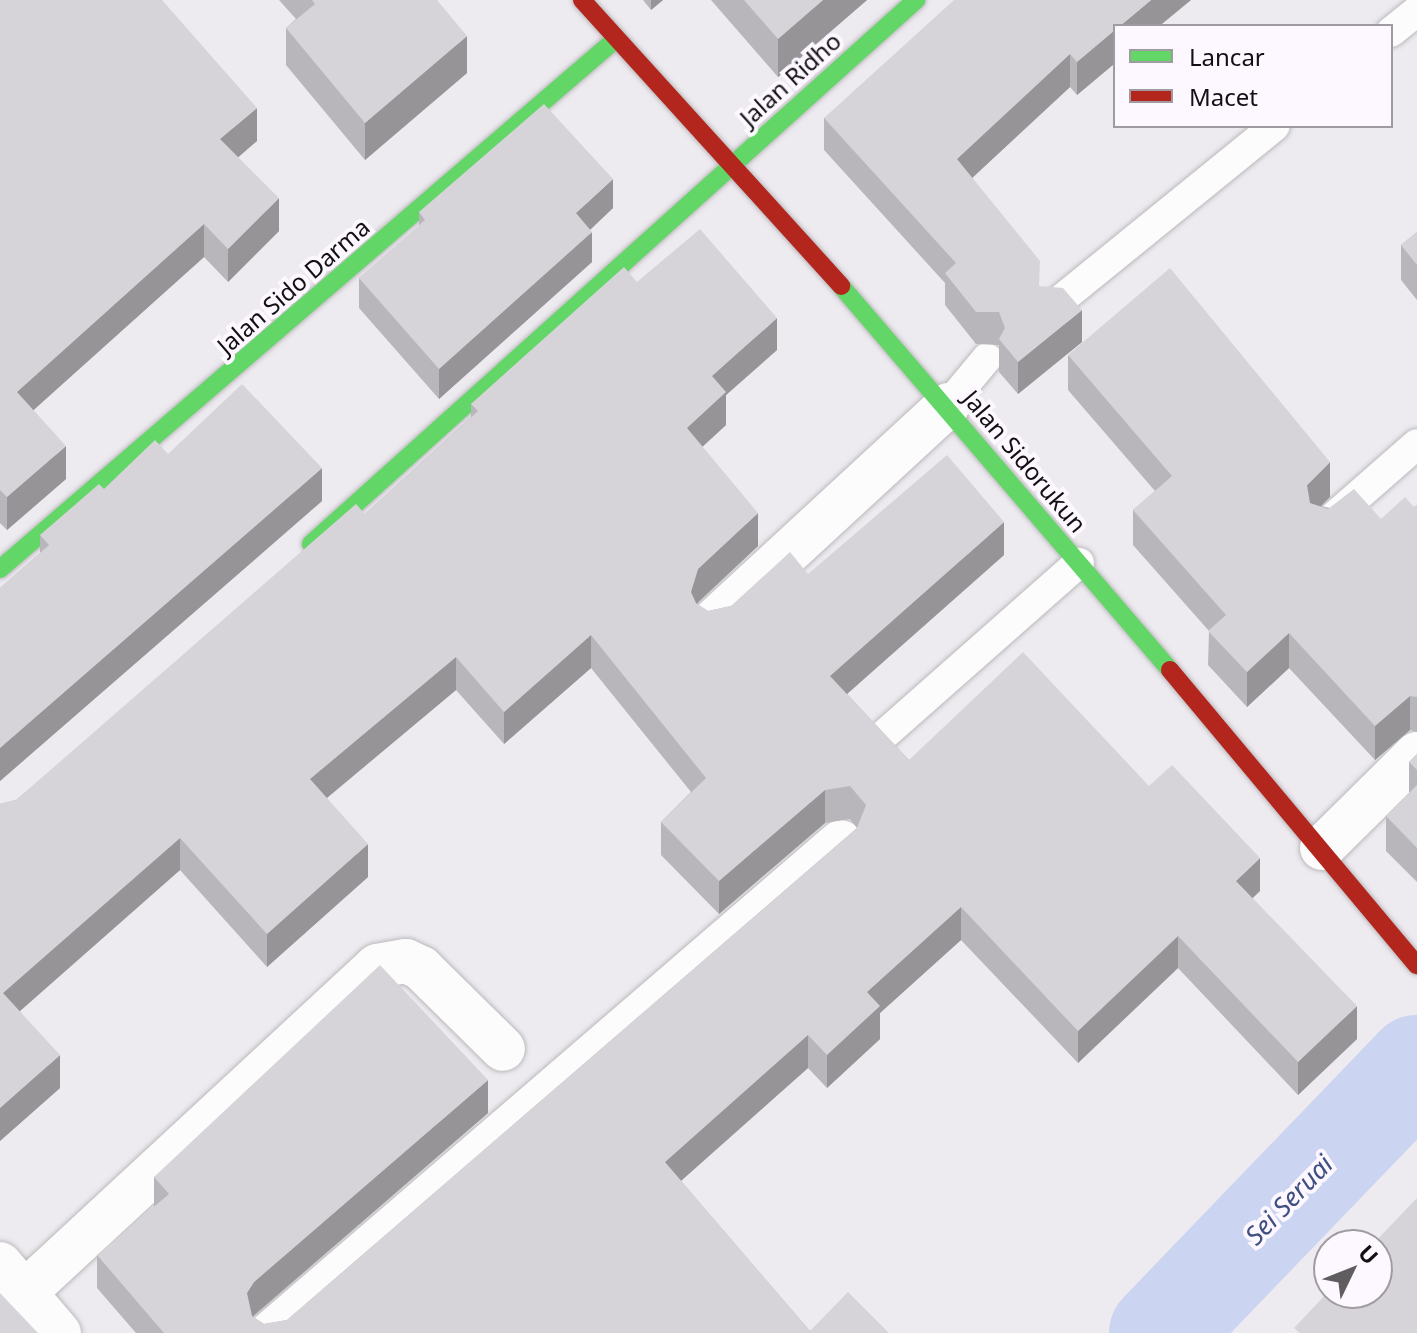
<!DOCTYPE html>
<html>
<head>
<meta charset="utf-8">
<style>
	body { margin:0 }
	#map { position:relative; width:1417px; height:1333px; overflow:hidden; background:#eeebf0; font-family:"Noto Sans",sans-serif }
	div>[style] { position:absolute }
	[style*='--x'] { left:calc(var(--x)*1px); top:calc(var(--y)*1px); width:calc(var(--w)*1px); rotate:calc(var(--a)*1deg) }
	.river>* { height:102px; margin:-51px; padding:0 51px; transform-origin:51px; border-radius:51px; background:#cbd4f0 }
	.roads { filter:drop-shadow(0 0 2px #bbb9bc) drop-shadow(0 0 2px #bbb9bc) }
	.lane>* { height:30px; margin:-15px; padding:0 15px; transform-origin:15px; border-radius:15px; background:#fcfcfd }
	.street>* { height:44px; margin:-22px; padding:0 22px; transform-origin:22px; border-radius:22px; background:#fcfcfd }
	.fast>* { height:18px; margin:-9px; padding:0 9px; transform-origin:9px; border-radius:9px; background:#63d668 }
	.jam>* { height:18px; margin:-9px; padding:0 9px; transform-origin:9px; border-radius:9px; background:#b3261e }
	.wall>* { inset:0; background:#b8b6ba }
	.shaded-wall>* { inset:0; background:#969497 }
	.building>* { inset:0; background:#d6d4d8 }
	span { translate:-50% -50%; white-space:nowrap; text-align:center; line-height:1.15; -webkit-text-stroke:8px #fdf7ff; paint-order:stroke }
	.street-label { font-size:24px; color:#121013 }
	.water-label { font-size:26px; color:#3f4f81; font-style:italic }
	.legend { position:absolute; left:1113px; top:24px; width:280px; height:104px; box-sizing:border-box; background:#fdf7ff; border:2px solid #9f9ba1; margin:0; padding:10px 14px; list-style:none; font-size:24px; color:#121013 }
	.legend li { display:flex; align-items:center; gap:16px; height:40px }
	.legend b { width:40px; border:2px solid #9f9ba1 }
	.north { position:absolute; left:1313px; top:1229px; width:80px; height:80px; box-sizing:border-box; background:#fdf7ff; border:2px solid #9f9ba1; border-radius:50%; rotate:47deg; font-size:22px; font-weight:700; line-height:32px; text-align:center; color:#121013 }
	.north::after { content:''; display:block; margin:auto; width:28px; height:36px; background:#5f5d60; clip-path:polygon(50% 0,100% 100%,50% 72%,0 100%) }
</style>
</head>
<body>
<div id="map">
	<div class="river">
		<i style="--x:1160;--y:1333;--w:371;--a:-46.1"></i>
	</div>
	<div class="roads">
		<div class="lane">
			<i style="--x:1391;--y:32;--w:33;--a:-39"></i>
			<i style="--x:1052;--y:307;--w:287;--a:-39.1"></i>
			<i style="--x:948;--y:405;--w:61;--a:-50.3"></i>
			<i style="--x:1328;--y:522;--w:118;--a:-41.2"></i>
			<i style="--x:878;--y:740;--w:268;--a:-41.4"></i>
		</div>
		<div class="street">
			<i style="--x:715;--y:620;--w:317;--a:-42.7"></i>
			<i style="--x:1322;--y:848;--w:134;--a:-44.7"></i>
			<i style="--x:0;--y:1264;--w:91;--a:49.5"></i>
			<i style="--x:24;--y:1293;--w:481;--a:-42.8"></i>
			<i style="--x:377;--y:966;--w:29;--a:-10"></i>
			<i style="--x:406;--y:961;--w:17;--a:25"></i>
			<i style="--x:421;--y:968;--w:115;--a:44.6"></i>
			<i style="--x:271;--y:1333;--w:752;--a:-40.74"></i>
		</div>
		<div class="fast">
			<i style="--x:841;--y:286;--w:506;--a:49.41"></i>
			<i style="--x:311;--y:544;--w:814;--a:-41.96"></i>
			<i style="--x:0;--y:569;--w:813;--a:-40.71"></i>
		</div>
		<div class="jam">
			<i style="--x:582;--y:0;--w:386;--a:47.8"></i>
			<i style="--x:1170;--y:670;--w:385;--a:50.1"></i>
		</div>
	</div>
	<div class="wall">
		<i style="clip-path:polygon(0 0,257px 141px,238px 157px,279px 231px,228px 282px,204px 257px,33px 410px,66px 479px,7px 530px,0 523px)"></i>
		<i style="clip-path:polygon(279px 0,437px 0,467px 73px,365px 160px,286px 65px,286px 28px,296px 19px)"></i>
		<i style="clip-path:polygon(643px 0,663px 0,651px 10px)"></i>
		<i style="clip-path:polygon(711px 0,867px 0,778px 77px)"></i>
		<i style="clip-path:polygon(1191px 0,1077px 95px,1070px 87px,972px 178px,1040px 287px,1082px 342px,1018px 394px,999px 372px,999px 345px,976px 344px,945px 305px,945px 283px,824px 150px,824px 118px)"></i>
		<i style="clip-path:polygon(613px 208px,590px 230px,592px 262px,439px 399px,359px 308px,359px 278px,419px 226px,419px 212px)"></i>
		<i style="clip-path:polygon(1417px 232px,1417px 300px,1401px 280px,1401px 245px)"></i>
		<i style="clip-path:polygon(637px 282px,777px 350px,726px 395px,726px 425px,702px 447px,758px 546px,697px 604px,708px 611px,731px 606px,808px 574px,1004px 555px,847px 694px,909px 760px,1149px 786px,1260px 891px,1252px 898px,1357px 1039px,1298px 1095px,1178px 968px,1078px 1063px,961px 940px,880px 1013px,880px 1039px,827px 1088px,808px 1068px,681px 1181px,810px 1331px,889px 1333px,136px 1333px,97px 1288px,97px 1255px,154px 1207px,154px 1177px,488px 1113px,253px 1317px,264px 1324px,287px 1320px,857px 828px,850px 819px,825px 823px,719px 914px,661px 855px,661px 822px,691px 792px,591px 668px,504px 744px,456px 690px,327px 798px,368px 877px,267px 967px,180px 870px,20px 1011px,60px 1088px,0 1141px,0 804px,16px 800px,365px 514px,471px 417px,471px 404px)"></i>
		<i style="clip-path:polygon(1068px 355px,1330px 497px,1321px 506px,1381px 519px,1414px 507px,1417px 505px,1417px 732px,1410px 730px,1375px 760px,1289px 668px,1247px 707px,1208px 665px,1209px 631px,1133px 545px,1133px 510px,1155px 491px,1068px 390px)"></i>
		<i style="clip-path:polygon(168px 454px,322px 501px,0 781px,0 588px,40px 553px,40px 535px,104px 489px)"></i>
		<i style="clip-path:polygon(1417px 754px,1417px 882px,1386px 851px,1386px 816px,1409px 793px,1409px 762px)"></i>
	</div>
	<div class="shaded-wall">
		<i style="clip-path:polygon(651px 0,663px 0,651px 10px)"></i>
		<i style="clip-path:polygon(823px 0,867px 0,778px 77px,778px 39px)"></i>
		<i style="clip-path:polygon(1151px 0,1191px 0,1159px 26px,1120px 26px)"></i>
		<i style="clip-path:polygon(1115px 30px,1115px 63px,1077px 95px,1077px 62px)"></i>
		<i style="clip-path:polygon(467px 36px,467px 73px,365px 160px,365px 123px)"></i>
		<i style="clip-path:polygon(1070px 54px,1070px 87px,957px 192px,957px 159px)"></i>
		<i style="clip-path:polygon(257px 108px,257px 141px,220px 173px,220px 139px)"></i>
		<i style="clip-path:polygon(613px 179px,613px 208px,576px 243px,576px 213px)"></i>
		<i style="clip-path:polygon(279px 198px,279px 231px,228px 282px,228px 249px)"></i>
		<i style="clip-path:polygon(204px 224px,204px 257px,17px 425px,17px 392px)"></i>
		<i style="clip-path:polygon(592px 232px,592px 262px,439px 399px,439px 369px)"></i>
		<i style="clip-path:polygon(1082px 310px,1082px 342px,1018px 394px,1018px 362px)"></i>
		<i style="clip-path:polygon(777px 318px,777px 350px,726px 395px,726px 425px,687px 461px,687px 428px,712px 376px)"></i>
		<i style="clip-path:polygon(66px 446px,66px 479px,7px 530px,7px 497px)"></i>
		<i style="clip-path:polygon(1330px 462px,1330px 497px,1307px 520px,1307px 485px)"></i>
		<i style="clip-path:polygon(322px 468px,322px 501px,0 781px,0 748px)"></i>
		<i style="clip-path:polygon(758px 513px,758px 546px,698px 602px,691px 625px,691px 592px,698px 569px)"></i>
		<i style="clip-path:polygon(1004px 522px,1004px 555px,830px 709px,830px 676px)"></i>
		<i style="clip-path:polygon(1289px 633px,1289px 668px,1247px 707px,1247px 672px)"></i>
		<i style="clip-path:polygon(591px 635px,591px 668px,504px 744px,504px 712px)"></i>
		<i style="clip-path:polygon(456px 657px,456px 690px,310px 812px,310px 779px)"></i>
		<i style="clip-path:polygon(1410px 696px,1410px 730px,1375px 760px,1375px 726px)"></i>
		<i style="clip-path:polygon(825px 790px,825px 823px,719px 914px,719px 881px)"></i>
		<i style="clip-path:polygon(180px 838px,180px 870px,3px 1026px,3px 993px)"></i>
		<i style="clip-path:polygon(368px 844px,368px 877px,267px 967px,267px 934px)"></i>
		<i style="clip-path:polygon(1260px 858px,1260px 891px,1236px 914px,1236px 881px)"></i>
		<i style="clip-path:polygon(961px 907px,961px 940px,880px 1013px,880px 1039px,827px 1088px,827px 1055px,867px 992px)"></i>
		<i style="clip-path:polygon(1178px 936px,1178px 968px,1078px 1063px,1078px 1031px)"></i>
		<i style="clip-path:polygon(1357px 1006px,1357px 1039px,1298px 1095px,1298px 1062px)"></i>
		<i style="clip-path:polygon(808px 1035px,808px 1068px,665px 1195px,665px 1162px)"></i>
		<i style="clip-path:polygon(60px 1055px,60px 1088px,0 1141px,0 1108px)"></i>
		<i style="clip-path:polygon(488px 1080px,488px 1113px,254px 1315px,247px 1326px,247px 1293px,254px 1282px)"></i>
	</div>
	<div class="building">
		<i style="clip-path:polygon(0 0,162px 0,257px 108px,220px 139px,279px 198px,228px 249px,204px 224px,17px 392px,66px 446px,7px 497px,0 490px)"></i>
		<i style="clip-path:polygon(312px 0,437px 0,467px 36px,365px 123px,286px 28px,315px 4px)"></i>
		<i style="clip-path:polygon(744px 0,823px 0,778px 39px)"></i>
		<i style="clip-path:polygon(954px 0,1151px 0,1120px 26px,1115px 26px,1115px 30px,1077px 62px,1070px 54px,957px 159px,1040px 261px,1039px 286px,1063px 288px,1082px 310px,1018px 362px,999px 339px,1005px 328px,999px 312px,976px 312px,945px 273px,956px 263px,824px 118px)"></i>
		<i style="clip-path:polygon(544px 104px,613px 179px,576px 213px,592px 232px,439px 369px,359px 278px,425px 220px,419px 212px)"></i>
		<i style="clip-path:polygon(700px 229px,777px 318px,712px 376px,726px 392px,687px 428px,758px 513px,698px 569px,691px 592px,696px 603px,708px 611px,731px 606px,790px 552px,808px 574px,947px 455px,1004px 522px,830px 676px,909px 760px,1023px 652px,1149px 786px,1172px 765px,1260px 858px,1236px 881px,1357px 1006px,1298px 1062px,1178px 936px,1078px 1031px,961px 907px,867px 992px,880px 1006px,827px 1055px,808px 1035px,665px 1162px,810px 1331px,848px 1292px,889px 1333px,164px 1333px,97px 1255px,169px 1194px,154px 1177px,380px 965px,488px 1080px,254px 1282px,247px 1293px,252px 1316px,264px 1324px,287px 1320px,857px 828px,866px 805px,850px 786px,825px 790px,719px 881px,661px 822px,706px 778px,591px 635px,504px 712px,456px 657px,310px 779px,368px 844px,267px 934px,180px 838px,3px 993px,60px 1055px,0 1108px,0 804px,16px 800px,356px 504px,365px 514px,478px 411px,471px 404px,624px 267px,637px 282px)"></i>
		<i style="clip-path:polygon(1417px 232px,1417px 265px,1401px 245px)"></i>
		<i style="clip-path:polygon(1170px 268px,1330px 462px,1307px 485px,1310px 503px,1328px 509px,1354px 489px,1381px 519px,1405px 497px,1414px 507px,1417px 505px,1417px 697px,1410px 696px,1375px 726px,1289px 633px,1247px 672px,1208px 631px,1226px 615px,1133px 510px,1172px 476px,1068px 355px)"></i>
		<i style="clip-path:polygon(242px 384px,322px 468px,0 748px,0 588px,49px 545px,40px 535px,99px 484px,104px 489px,155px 440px,168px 454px)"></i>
		<i style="clip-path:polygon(1417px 754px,1417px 770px,1409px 762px)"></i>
		<i style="clip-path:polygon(1417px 785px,1417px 848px,1386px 816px)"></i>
		<i style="clip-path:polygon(1417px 1198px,1417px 1333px,1300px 1333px,1294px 1328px,1329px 1291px,1329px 1293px,1377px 1293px,1377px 1245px,1372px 1245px)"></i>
		<i style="clip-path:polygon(0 1293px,38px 1333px,0 1333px)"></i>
	</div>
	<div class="street-label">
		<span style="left:790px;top:79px;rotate:-42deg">Jalan Ridho</span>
		<span style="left:293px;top:286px;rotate:-41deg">Jalan Sido Darma</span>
		<span style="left:1025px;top:461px;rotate:50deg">Jalan Sidorukun</span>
	</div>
	<div class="water-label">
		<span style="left:1289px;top:1200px;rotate:-46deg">Sei Seruai</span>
	</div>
	<ul class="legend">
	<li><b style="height:10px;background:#63d668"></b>Lancar</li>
	<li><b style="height:10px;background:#b3261e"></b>Macet</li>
	</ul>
	<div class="north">U</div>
</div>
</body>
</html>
